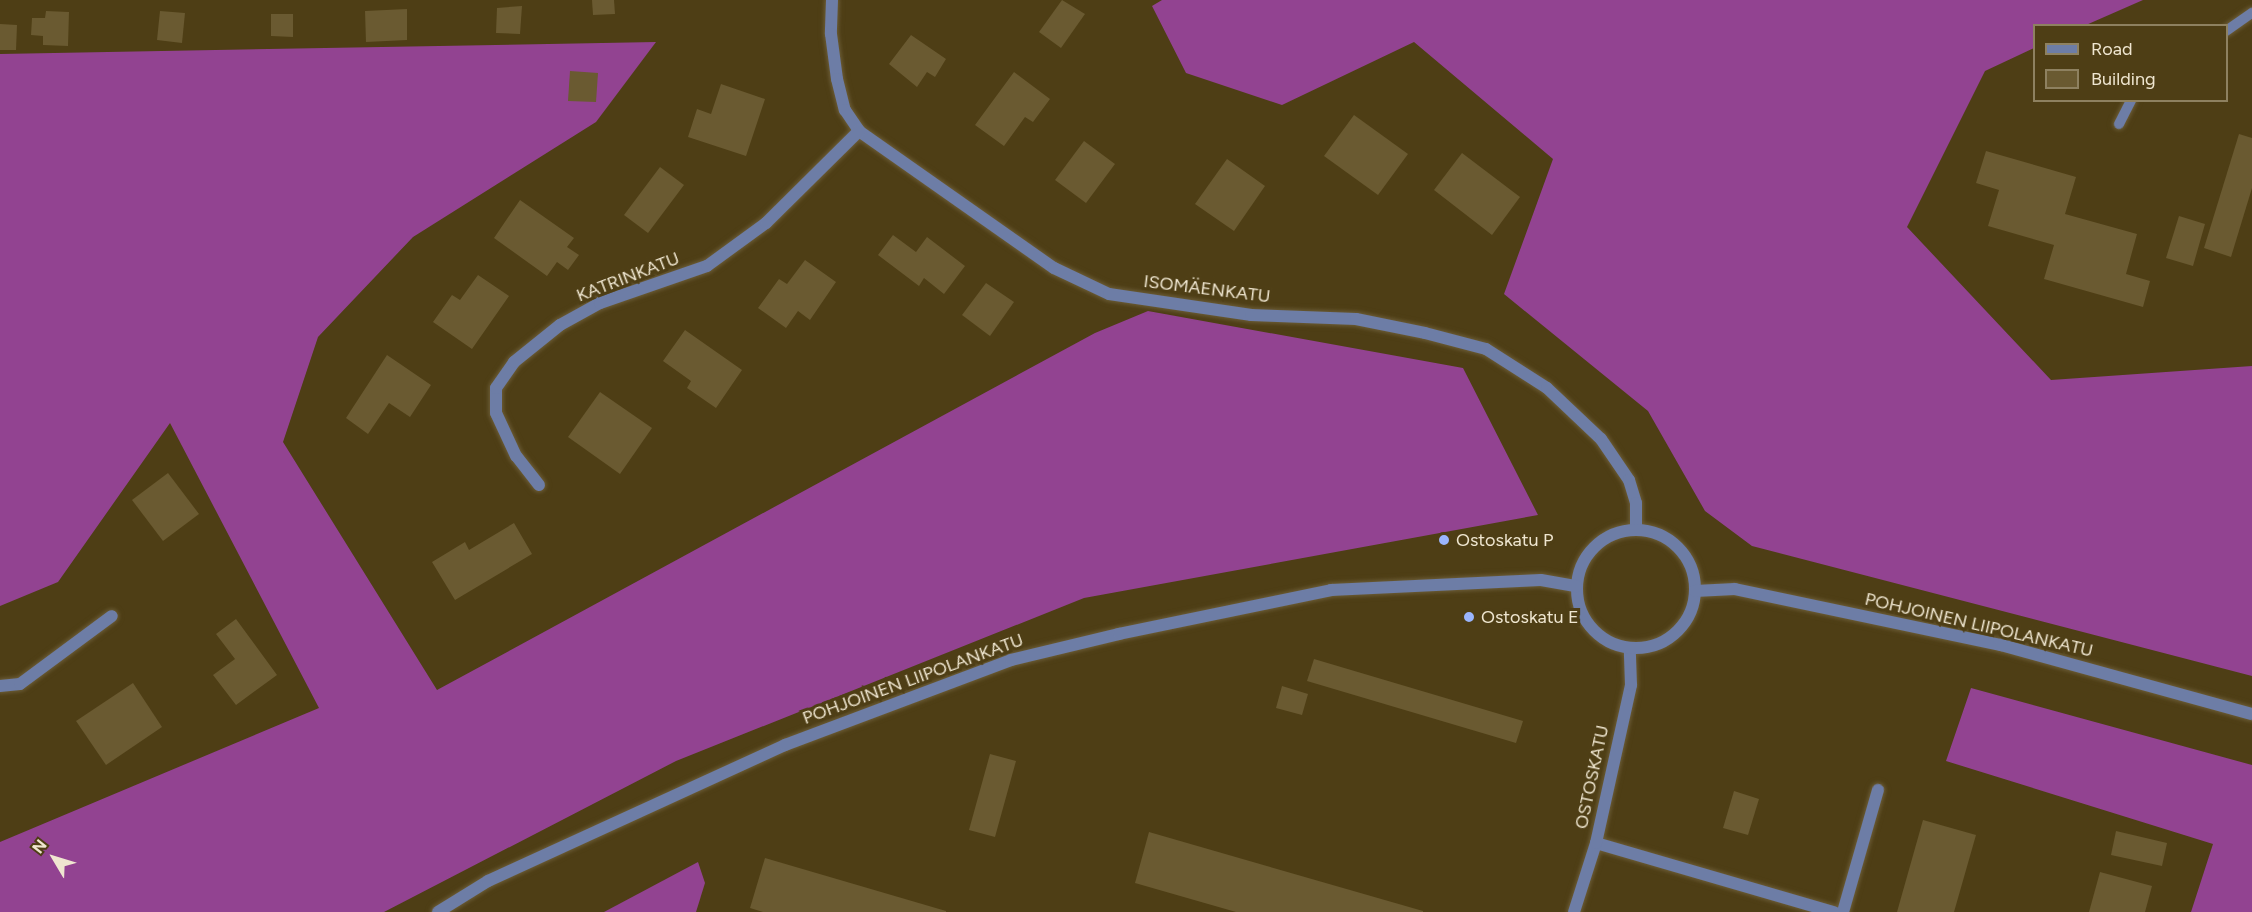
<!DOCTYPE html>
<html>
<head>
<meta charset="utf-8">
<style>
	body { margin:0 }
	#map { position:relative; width:2252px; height:912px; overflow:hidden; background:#4e3e15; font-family:Figtree,sans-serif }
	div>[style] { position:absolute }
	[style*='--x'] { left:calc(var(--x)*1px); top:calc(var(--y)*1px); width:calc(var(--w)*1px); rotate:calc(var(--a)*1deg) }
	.forest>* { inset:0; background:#924391 }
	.building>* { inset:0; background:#6a5a31 }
	.roads { filter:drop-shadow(0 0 2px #6b5c37) drop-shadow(0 0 2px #6b5c37) }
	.service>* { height:10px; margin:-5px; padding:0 5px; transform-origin:5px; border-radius:5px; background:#6d7da6 }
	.minor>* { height:12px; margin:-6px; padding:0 6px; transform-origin:6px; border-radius:6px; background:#6d7da6 }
	.tertiary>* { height:12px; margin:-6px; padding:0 6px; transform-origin:6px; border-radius:6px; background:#6d7da6 }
	.tertiary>.ring { margin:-6px; padding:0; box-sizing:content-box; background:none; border:12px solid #6d7da6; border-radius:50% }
	.dots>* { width:16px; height:16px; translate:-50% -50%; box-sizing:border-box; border:3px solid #4e3e15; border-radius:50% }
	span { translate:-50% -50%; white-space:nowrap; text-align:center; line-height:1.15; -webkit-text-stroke:6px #4e3e15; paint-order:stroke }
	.street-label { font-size:18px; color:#efe6d0 }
	.poi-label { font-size:18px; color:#efe6d0 }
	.left { translate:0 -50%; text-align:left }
	.legend { position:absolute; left:2033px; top:24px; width:195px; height:78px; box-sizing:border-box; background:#4e3e15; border:2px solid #8e8160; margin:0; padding:8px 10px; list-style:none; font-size:18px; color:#efe6d0 }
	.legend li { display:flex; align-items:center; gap:12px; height:30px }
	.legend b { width:30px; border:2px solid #8e8160 }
	.north { position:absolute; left:24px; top:828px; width:60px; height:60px; -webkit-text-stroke:4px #4e3e15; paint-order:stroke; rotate:308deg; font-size:16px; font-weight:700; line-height:24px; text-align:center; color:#efe6d0 }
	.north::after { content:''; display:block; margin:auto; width:21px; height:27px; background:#efe6d0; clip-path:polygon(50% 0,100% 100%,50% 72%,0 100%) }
</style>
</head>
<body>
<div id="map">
	<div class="forest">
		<i style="clip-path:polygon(1162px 0,2143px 0,2086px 25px,2034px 26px,2034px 48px,1985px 71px,1907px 227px,2051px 380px,2252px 366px,2252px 676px,1752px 546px,1705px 511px,1648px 411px,1504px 294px,1553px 159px,1414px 42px,1282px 105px,1186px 73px,1152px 6px)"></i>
		<i style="clip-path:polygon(656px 42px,596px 122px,413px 237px,318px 337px,283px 442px,437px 690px,1095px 333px,1148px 311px,1463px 368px,1538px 515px,1084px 598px,676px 761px,384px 912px,0 912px,0 842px,319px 708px,170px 423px,58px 582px,0 606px,0 54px)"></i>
		<i style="clip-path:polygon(1971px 688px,2252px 765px,2252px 912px,2191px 912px,2213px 844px,1946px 761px)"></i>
		<i style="clip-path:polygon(698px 862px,705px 883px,696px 912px,604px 912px)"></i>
	</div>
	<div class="building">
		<i style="clip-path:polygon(592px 0,614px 0,615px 14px,593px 15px)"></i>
		<i style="clip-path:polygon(1062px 0,1085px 14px,1061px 48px,1039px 32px)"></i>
		<i style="clip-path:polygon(522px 6px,520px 34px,496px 33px,497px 8px)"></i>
		<i style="clip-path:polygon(407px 9px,407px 40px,366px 42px,365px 11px)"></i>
		<i style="clip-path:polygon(46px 11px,69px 12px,68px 46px,43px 45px,43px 36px,31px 35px,32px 18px,45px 18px)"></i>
		<i style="clip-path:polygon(160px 11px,185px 13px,182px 43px,157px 40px)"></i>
		<i style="clip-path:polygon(271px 14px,293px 14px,293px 37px,271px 36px)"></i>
		<i style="clip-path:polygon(0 24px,17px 25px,16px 50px,0 50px)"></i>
		<i style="clip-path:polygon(911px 35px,946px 59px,935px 77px,927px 72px,917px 87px,889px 64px)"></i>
		<i style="clip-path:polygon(570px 71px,598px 73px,596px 102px,568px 101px)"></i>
		<i style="clip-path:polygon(1014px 72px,1050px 99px,1033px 122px,1025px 117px,1004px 146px,975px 125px)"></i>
		<i style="clip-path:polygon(721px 84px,765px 99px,746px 156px,688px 137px,697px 109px,711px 114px)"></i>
		<i style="clip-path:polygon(1354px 115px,1408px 154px,1378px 195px,1324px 156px)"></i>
		<i style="clip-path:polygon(2239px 134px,2252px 138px,2252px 188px,2231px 257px,2204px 248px)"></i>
		<i style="clip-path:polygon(1084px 141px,1115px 164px,1086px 203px,1055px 180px)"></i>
		<i style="clip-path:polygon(1986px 151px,2076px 177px,2065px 214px,2137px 234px,2126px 274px,2150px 281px,2143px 307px,2044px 279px,2054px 245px,1988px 226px,1999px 190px,1976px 183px)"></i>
		<i style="clip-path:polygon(1462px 153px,1520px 197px,1492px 235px,1434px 190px)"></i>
		<i style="clip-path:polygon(1227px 159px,1265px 186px,1234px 231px,1195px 204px)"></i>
		<i style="clip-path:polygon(660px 167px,684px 185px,648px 233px,624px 215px)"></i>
		<i style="clip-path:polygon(520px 200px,574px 238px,567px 247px,579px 255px,568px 270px,557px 262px,547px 276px,494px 238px)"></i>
		<i style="clip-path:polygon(2179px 216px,2205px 224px,2193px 266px,2166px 258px)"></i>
		<i style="clip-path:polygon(893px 235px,916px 252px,927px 237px,965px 266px,944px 294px,924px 278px,919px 286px,878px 255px)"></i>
		<i style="clip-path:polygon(805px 260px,836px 282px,810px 320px,798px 311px,786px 328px,758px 308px,779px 279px,787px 284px)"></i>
		<i style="clip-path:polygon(478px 275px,509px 296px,472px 349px,433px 322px,452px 295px,460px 300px)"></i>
		<i style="clip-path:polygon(986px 283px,1014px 302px,990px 336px,962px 315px)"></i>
		<i style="clip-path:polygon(685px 330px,742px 370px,716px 408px,687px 388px,691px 381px,663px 361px)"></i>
		<i style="clip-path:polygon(387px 355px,431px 385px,410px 417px,389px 403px,368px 434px,346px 418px)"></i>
		<i style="clip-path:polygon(600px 392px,652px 428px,620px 474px,568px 437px)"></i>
		<i style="clip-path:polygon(168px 473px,199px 514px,163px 541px,132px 500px)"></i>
		<i style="clip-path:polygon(514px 523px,532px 554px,455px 600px,432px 562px,465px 542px,469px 550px)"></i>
		<i style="clip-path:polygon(236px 619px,277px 675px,236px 705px,213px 675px,235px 659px,216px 634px)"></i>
		<i style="clip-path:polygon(1314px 659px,1523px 721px,1516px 743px,1307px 681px)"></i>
		<i style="clip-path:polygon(133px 683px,162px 727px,106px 765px,76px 721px)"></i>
		<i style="clip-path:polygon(1282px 686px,1308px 694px,1302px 715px,1276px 708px)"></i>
		<i style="clip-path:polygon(990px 754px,1016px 761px,995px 837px,969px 830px)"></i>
		<i style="clip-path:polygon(1734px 791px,1759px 799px,1748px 835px,1723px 828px)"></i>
		<i style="clip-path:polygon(1923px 820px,1976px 835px,1954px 912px,1897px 912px)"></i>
		<i style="clip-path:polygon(2116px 831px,2167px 843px,2162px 866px,2111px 855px)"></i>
		<i style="clip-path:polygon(1149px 832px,1423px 911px,1423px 912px,1236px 912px,1135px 883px)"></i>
		<i style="clip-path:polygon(765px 858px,946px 911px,946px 912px,763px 912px,750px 908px)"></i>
		<i style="clip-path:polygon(2100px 872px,2152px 886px,2145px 912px,2089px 912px)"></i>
	</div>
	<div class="roads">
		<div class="service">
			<i style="--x:2226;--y:31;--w:32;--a:-35"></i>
			<i style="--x:2119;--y:124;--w:27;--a:-63"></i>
		</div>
		<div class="minor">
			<i style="--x:832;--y:0;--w:34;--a:92"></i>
			<i style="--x:831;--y:34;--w:45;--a:82.4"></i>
			<i style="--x:837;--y:79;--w:32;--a:76"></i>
			<i style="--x:845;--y:110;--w:25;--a:56"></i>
			<i style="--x:859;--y:131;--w:238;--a:35.1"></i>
			<i style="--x:1054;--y:268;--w:61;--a:25.3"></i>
			<i style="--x:1109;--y:294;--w:144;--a:8.4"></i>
			<i style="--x:1251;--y:315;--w:105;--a:2.2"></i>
			<i style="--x:1356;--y:319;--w:70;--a:11.5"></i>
			<i style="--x:1425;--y:333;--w:63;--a:14.7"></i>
			<i style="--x:1486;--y:349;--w:72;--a:32.6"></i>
			<i style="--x:1547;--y:388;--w:74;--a:43.4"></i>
			<i style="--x:1601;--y:439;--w:50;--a:55.7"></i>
			<i style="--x:1629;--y:480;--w:24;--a:73"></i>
			<i style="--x:1636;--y:503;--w:26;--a:90"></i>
			<i style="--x:539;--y:485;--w:37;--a:-128"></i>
			<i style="--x:516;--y:456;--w:47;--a:-114.9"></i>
			<i style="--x:496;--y:413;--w:25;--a:-90"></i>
			<i style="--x:496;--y:388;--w:32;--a:-55"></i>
			<i style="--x:514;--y:362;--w:59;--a:-38.8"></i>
			<i style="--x:560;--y:325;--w:46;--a:-28.8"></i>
			<i style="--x:600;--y:303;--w:113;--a:-19.1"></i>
			<i style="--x:707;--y:266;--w:73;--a:-36.1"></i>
			<i style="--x:766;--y:223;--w:131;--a:-44.7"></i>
			<i style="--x:0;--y:686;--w:20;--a:-6"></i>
			<i style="--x:20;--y:684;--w:114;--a:-36.5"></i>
			<i style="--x:1596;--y:843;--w:248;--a:16.2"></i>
			<i style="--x:1574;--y:912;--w:72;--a:-72.3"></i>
			<i style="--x:1596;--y:843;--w:162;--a:-77.5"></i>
			<i style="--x:1631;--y:685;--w:37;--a:-92"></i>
			<i style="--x:1843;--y:912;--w:127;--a:-74"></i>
		</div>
		<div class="tertiary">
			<i class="ring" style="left:1577px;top:530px;width:106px;height:106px"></i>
			<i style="--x:1695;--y:591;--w:40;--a:-2.9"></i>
			<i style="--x:1735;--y:589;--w:272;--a:11.9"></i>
			<i style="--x:2001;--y:645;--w:260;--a:15.4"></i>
			<i style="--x:438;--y:912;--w:59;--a:-31.8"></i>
			<i style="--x:488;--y:881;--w:327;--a:-24.6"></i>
			<i style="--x:785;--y:745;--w:241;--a:-20.6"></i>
			<i style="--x:1011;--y:660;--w:111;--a:-13.5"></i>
			<i style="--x:1119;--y:634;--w:217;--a:-11.7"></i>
			<i style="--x:1331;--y:590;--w:210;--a:-2.7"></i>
			<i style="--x:1541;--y:580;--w:36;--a:10"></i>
		</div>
	</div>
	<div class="dots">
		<i style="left:1444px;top:540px;background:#9ab5fd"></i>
		<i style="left:1469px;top:617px;background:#9ab5fd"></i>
	</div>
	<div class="street-label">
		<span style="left:628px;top:277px;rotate:-21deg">KATRINKATU</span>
		<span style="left:1207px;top:289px;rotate:7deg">ISOMÄENKATU</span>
		<span style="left:1979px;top:625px;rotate:13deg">POHJOINEN LIIPOLANKATU</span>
		<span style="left:913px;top:679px;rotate:-20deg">POHJOINEN LIIPOLANKATU</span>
		<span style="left:1592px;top:777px;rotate:-78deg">OSTOSKATU</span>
	</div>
	<div class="poi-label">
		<span class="left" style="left:1456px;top:540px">Ostoskatu P</span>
		<span class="left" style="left:1481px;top:617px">Ostoskatu E</span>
	</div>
	<ul class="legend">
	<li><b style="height:8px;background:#6d7da6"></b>Road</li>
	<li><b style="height:16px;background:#6a5a31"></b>Building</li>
	</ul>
	<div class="north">N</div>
</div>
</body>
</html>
